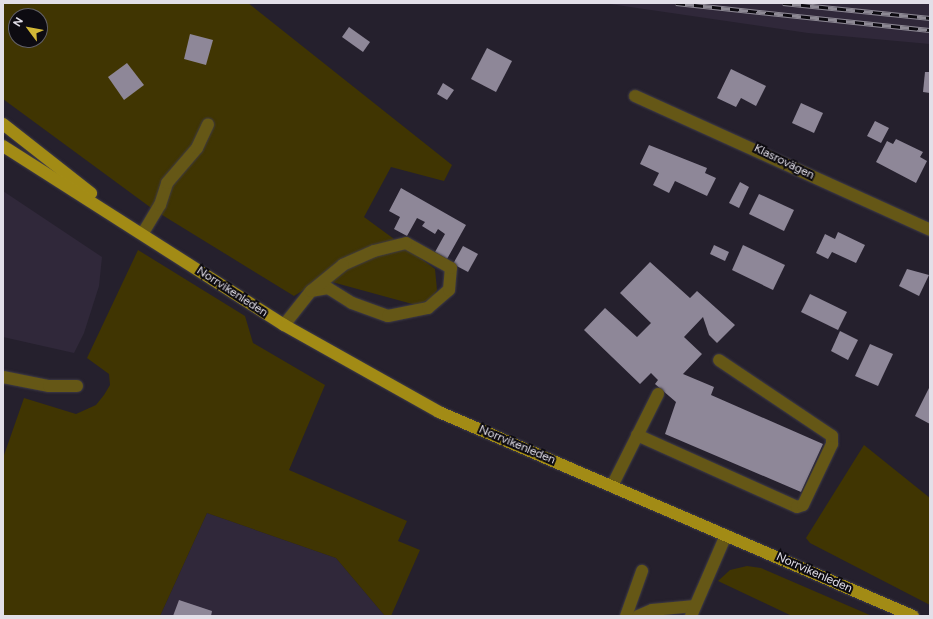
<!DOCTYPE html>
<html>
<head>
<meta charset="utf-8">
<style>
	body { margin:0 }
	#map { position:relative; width:933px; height:619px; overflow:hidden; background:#25202d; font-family:Figtree,sans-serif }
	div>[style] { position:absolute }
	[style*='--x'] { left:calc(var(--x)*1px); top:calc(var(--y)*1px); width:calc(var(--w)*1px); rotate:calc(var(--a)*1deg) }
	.built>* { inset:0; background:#30283a }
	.green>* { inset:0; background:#403502 }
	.building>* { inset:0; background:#8e8798 }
	.roads { filter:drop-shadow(0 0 1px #3f3b47) drop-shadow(0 0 1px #3f3b47) }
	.minor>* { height:12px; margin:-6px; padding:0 6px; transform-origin:6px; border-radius:6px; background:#655716 }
	.major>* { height:12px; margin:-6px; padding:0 6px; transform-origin:6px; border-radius:6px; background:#a28b15 }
	.rail>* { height:4.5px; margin-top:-2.25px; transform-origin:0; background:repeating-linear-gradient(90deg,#0d0b11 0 9px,#8d8994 0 18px); box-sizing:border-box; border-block:1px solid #8d8994 }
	span { translate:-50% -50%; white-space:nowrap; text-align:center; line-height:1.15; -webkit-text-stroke:4px #0d0b11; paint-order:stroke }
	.street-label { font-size:12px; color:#e2dfe8 }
	.frame { position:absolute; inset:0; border:4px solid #e2dfe8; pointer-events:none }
	.north { position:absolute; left:8px; top:8px; width:40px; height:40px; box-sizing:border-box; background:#0d0b11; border:1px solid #626067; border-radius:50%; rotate:302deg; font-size:11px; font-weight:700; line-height:16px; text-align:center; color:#e2dfe8 }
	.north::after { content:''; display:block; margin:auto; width:14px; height:18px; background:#d2b736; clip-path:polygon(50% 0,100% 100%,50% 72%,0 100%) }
</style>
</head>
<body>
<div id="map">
	<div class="built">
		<i style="clip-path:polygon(603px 3px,930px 3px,930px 44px,808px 33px)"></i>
		<i style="clip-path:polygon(3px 191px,102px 257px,99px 286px,84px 333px,74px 353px,3px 337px)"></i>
		<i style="clip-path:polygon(207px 513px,336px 558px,385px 616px,160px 616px)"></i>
	</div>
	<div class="green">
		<i style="clip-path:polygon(evenodd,3px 3px,248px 3px,452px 165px,444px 181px,391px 167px,364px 217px,435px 269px,437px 290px,431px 299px,416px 305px,321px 279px,294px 296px,154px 210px,3px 99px,3px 3px,16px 16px,40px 16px,40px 40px,16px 40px,16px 16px)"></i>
		<i style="clip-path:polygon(138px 250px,245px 316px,253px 343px,325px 385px,289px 470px,407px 521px,398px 541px,420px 550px,391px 616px,385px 616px,336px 558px,207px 513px,160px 616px,3px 616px,3px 458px,24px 398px,76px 414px,96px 405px,104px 395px,110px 385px,109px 374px,87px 358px)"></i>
		<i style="clip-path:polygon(864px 445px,930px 498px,930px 605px,810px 543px,806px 538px)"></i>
		<i style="clip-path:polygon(747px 566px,761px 568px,872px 616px,792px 616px,718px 581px,730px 570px)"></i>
	</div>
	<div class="building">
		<i style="clip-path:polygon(349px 27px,370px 42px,363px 52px,342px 37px)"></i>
		<i style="clip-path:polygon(190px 34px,213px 40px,206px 65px,184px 59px)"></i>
		<i style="clip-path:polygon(487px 48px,512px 61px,496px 92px,471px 79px)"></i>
		<i style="clip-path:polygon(127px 63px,144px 85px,124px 100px,108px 77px)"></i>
		<i style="clip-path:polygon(731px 69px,766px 86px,756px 106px,741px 98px,736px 107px,717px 98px)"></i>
		<i style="clip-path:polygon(925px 72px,930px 72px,930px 93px,923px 92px)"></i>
		<i style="clip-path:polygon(443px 83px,454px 90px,447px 100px,437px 94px)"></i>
		<i style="clip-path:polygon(801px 103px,823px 113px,814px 133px,792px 123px)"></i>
		<i style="clip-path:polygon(875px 121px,889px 128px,881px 143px,867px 136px)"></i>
		<i style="clip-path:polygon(896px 139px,923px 152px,920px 157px,927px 161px,916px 183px,876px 162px,887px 141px,893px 144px)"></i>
		<i style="clip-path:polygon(649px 145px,707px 168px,705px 173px,716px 178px,707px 196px,675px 181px,669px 193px,653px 185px,659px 173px,640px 164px)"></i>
		<i style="clip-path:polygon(740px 182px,749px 187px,739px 208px,729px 203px)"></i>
		<i style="clip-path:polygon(401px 188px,466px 225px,447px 259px,435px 252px,445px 234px,438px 229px,435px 234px,422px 226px,425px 222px,417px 218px,407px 236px,394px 229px,400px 217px,389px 211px)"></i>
		<i style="clip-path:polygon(759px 194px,794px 210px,784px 231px,749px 214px)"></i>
		<i style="clip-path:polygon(838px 232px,865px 245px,856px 263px,832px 252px,828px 259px,816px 253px,825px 234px,835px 239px)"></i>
		<i style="clip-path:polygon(714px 245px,729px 252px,725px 261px,710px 254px)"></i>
		<i style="clip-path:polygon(743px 245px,785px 265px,773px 290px,732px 270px)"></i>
		<i style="clip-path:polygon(463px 246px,478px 254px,468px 272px,453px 264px)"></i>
		<i style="clip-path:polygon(650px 262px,690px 298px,697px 291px,735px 325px,717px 343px,709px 335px,703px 317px,684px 337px,702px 354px,683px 374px,714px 387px,711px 395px,823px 444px,801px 492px,665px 434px,676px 402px,655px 384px,658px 380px,651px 373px,640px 384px,584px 330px,605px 308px,637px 337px,651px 323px,620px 293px)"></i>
		<i style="clip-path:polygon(907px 269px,929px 275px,919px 296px,899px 286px)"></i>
		<i style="clip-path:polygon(810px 294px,847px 312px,838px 330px,801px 312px)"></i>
		<i style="clip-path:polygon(840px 331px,858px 340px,848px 360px,831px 351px)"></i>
		<i style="clip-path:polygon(870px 344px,893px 354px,878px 386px,855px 376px)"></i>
		<i style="clip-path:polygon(930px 386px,930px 424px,915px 416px)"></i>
		<i style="clip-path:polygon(179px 600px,212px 611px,211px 616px,173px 616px)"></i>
	</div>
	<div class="roads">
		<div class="minor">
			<i style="--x:635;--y:96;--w:324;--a:24.4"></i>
			<i style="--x:143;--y:233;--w:33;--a:-59"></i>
			<i style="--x:160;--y:205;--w:23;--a:-72"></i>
			<i style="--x:167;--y:183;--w:46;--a:-49.4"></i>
			<i style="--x:197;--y:148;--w:26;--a:-65"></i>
			<i style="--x:284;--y:325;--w:43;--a:-51.5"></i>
			<i style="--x:311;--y:291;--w:17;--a:-10"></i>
			<i style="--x:328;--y:288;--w:28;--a:32"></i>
			<i style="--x:352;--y:303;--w:38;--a:20"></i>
			<i style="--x:388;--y:316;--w:41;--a:-11.3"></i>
			<i style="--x:428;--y:308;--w:28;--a:-41"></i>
			<i style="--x:449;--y:290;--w:22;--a:-85"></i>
			<i style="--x:451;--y:268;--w:51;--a:-150.9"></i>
			<i style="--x:406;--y:243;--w:33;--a:166"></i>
			<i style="--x:374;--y:251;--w:34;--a:156"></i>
			<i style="--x:343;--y:265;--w:41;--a:140.9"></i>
			<i style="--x:3;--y:377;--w:47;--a:11.1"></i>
			<i style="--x:49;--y:386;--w:28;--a:0"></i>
			<i style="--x:637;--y:435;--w:175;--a:24.2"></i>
			<i style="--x:797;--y:507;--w:6;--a:-18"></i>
			<i style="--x:803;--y:505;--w:68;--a:-64.6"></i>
			<i style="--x:832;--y:444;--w:8;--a:-90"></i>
			<i style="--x:832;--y:436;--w:136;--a:-146.1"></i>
			<i style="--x:612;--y:486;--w:103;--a:-63.4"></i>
			<i style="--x:626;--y:616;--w:48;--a:-70.4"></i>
			<i style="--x:638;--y:616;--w:15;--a:-23"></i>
			<i style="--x:652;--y:610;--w:43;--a:-5.3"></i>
			<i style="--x:691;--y:616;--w:88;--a:-66.6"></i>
		</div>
		<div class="major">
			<i style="--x:3;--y:124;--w:112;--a:38.1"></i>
			<i style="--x:3;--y:146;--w:333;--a:32.5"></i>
			<i style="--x:284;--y:325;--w:178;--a:29.3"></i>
			<i style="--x:439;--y:412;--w:516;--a:23.29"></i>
		</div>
	</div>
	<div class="rail">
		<i style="--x:676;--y:3;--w:255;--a:6.1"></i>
		<i style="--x:783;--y:3;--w:148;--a:5.8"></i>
	</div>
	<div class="street-label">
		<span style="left:784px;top:162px;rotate:26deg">Klasrovägen</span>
		<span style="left:232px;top:292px;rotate:33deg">Norrvikenleden</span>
		<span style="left:517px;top:445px;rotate:23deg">Norrvikenleden</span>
		<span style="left:814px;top:573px;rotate:24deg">Norrvikenleden</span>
	</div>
	<div class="frame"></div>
	<div class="north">N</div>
</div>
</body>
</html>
